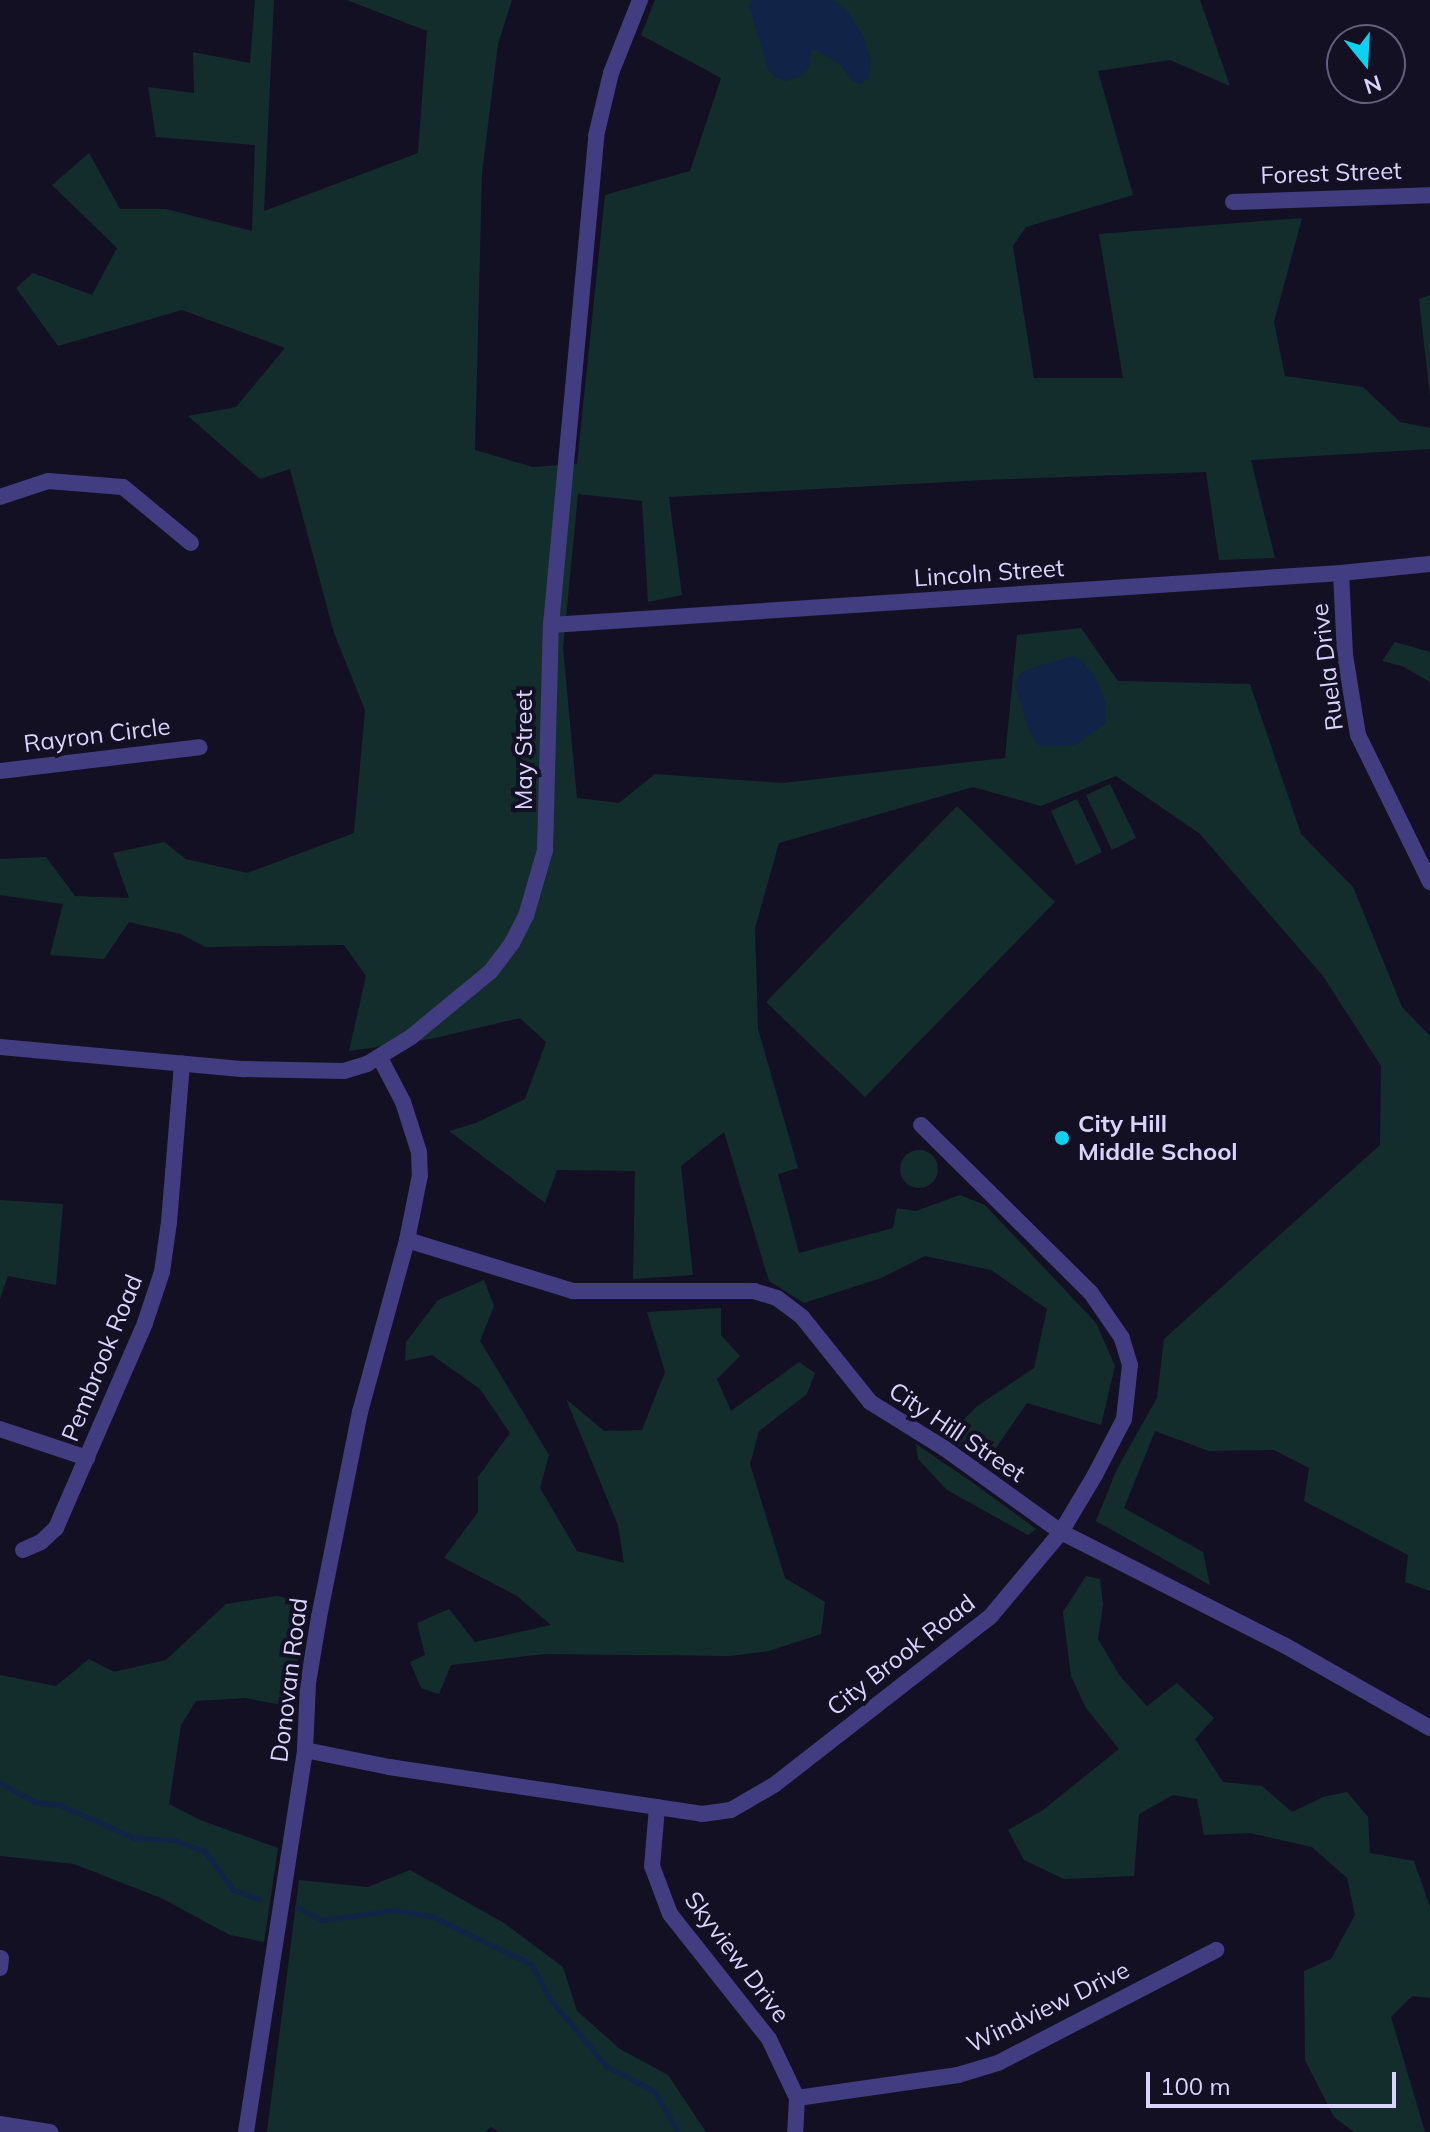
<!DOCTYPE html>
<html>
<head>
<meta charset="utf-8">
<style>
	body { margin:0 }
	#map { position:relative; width:1430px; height:2132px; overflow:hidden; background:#141024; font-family:Mulish,sans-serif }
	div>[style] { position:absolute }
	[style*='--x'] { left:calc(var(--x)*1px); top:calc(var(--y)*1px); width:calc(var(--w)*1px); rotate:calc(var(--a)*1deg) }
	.green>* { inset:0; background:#132d2d }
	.round { border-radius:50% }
	.water>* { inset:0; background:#112347 }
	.stream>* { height:5px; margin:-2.5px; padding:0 2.5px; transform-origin:2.5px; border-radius:2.5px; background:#112347 }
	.minor>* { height:16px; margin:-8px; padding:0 8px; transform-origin:8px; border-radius:8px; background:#423d80 }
	.dots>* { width:22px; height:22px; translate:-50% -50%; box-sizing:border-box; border:4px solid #141024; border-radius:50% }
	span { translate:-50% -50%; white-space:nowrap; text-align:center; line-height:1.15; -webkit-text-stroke:8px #141024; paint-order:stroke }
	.street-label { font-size:24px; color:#dad4fd }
	.poi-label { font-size:24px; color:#dad4fd; font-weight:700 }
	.left { translate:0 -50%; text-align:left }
	.north { position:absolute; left:1326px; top:24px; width:80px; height:80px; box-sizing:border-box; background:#141024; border:2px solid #635e7b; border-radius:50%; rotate:162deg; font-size:22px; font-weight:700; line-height:32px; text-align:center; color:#dad4fd }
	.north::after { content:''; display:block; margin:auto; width:28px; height:36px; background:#0cd2f1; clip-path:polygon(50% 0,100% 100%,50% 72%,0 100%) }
	.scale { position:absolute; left:1146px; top:2072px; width:250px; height:36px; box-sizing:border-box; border:4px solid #dad4fd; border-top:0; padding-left:10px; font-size:24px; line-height:28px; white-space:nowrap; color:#dad4fd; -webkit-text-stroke:6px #141024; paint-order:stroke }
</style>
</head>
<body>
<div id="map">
	<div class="green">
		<i style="clip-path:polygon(255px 0,274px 0,264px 211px,418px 153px,427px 31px,347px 0,512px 0,498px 44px,482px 173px,475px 450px,533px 467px,577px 464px,605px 195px,690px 171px,721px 78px,641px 35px,655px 0,1200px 0,1230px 86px,1170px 60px,1098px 71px,1133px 195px,1026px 227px,1013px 246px,1034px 378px,1123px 378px,1099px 234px,1302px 218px,1274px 322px,1285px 376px,1363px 387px,1400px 422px,1430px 428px,1430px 449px,1251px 460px,1275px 558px,1219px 560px,1206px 472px,983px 480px,669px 497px,682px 595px,648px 602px,642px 501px,578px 494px,563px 648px,577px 798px,619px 803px,655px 774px,782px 783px,1005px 758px,1017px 635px,1081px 628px,1118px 681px,1250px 684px,1301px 834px,1353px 887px,1402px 1007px,1430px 1036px,1430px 1591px,1405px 1582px,1408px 1555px,1304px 1501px,1309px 1468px,1274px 1450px,1209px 1451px,1155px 1431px,1124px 1508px,1203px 1552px,1210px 1585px,1096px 1521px,1117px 1469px,1157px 1398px,1164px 1339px,1380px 1145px,1381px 1066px,1323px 976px,1200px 834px,1116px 776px,1041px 806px,973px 787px,779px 843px,755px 928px,758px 1029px,798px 1168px,778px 1174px,799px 1253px,893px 1228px,897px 1208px,916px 1211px,960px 1195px,985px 1205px,1096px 1323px,1115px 1366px,1101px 1425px,1027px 1403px,987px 1461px,947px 1438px,976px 1407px,1034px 1368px,1047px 1309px,991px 1270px,925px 1256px,881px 1278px,804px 1303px,769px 1281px,724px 1132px,681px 1166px,693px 1275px,633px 1279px,635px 1171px,557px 1170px,545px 1203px,449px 1131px,476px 1123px,525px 1099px,546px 1042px,520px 1018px,431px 1039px,349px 1051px,366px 976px,344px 945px,205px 947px,181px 934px,129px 922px,104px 959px,50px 955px,63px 904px,0 895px,0 859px,46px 857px,75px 896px,129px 898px,113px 853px,164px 842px,186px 859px,247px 873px,354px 833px,365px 710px,334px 633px,290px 469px,260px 479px,188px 416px,236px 407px,285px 348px,182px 310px,58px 346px,16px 288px,33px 273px,92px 295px,117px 248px,52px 185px,89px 153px,120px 209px,166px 209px,252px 231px,255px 145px,156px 137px,148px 87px,194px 93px,193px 52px,250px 63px)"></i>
		<i style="clip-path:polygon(1430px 295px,1430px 397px,1419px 299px)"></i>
		<i style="clip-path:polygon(1395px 642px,1430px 652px,1430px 682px,1402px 666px,1382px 661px)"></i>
		<i style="clip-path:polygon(1110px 784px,1136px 838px,1112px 850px,1086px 795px)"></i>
		<i style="clip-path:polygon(1077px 799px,1102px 852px,1076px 865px,1051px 811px)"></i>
		<i style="clip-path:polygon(957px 806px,1055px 902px,865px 1097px,766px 1002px)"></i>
		<i class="round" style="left:900px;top:1150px;width:38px;height:38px"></i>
		<i style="clip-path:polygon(0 1200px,63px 1204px,56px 1285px,8px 1276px,0 1299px)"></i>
		<i style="clip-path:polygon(484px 1280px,494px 1306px,480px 1341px,549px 1455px,540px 1488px,577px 1551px,624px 1563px,618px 1525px,566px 1399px,604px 1431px,642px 1430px,665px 1372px,647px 1312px,721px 1308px,721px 1335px,740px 1356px,717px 1379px,731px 1411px,799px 1362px,815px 1373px,807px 1394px,759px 1431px,750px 1464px,785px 1578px,825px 1602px,821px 1634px,769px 1651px,729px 1656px,545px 1654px,451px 1665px,439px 1694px,421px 1688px,410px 1662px,425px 1655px,417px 1623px,449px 1609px,475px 1642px,551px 1625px,517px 1596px,444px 1558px,478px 1512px,478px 1477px,510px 1433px,480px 1389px,432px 1355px,405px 1361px,406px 1342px,438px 1300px)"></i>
		<i style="clip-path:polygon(916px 1444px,976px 1485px,1036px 1529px,1028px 1535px,947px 1490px,918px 1459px)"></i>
		<i style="clip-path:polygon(1086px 1576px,1100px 1579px,1103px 1605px,1098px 1639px,1120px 1676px,1147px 1706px,1177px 1683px,1214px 1718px,1195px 1739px,1223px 1782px,1262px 1786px,1292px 1812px,1323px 1797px,1347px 1792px,1368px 1817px,1370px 1853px,1414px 1861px,1430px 1907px,1430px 1998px,1412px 1996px,1391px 2017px,1425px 2132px,1354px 2132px,1334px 2117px,1305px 2060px,1304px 1971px,1331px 1959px,1355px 1915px,1347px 1878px,1312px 1847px,1250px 1833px,1204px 1835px,1197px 1799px,1173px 1795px,1139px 1814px,1134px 1876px,1064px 1879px,1024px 1860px,1008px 1830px,1043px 1810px,1119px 1749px,1086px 1708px,1071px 1676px,1063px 1612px)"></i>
		<i style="clip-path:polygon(277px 1596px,311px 1603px,287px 1706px,245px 1698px,196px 1701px,181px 1725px,169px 1804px,200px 1820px,278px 1848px,264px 1942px,230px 1935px,161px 1898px,74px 1864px,0 1856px,0 1675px,56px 1686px,89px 1659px,114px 1672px,166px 1660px,226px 1604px)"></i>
		<i style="clip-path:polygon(410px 1870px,504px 1923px,563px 1967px,577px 2011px,620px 2049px,668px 2075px,706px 2132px,499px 2132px,491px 2127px,485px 2132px,267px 2132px,299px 1880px,368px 1887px)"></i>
	</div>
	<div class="water">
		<i style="clip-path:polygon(752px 0,834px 0,848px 12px,864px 38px,871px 62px,868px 79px,860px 84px,854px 82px,840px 65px,817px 50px,811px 50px,809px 67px,802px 76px,786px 81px,775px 77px,768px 69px,749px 5px)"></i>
		<i style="clip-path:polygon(1073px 656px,1082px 661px,1095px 676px,1106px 704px,1106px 723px,1075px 745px,1045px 747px,1036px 744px,1028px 727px,1015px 686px,1018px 676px,1026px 670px)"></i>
	</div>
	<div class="stream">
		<i style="--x:0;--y:1783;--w:40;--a:28"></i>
		<i style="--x:35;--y:1802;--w:25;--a:7"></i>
		<i style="--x:60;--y:1805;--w:81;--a:24"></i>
		<i style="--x:134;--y:1838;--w:40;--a:2.9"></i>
		<i style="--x:174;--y:1840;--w:33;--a:20"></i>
		<i style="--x:205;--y:1851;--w:48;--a:54.3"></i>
		<i style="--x:233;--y:1890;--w:28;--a:19"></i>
		<i style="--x:297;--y:1907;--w:29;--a:27"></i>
		<i style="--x:323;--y:1920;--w:73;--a:-7.9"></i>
		<i style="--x:395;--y:1910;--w:39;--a:10"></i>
		<i style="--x:433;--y:1917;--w:109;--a:25.6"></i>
		<i style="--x:531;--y:1964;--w:38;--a:62"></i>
		<i style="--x:549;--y:1998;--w:89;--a:50"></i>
		<i style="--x:606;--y:2066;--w:54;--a:27.5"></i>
		<i style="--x:654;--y:2091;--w:48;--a:59.7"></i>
	</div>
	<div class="minor">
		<i style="--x:1233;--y:202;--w:197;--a:-2"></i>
		<i style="--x:0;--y:497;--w:51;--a:-18.4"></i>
		<i style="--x:48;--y:481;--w:75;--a:4.6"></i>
		<i style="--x:123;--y:487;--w:88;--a:39.5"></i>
		<i style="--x:1341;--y:573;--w:82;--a:87.2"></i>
		<i style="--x:1345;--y:655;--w:81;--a:80.8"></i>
		<i style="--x:1358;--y:735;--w:164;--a:63.9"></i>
		<i style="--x:551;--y:625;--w:792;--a:-3.77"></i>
		<i style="--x:1341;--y:573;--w:89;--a:-5.8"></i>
		<i style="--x:0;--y:771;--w:201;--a:-6.8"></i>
		<i style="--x:0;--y:1047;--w:245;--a:5.2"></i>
		<i style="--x:244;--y:1069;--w:100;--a:1.1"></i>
		<i style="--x:344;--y:1071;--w:24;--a:-17"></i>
		<i style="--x:367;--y:1064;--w:52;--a:-31.5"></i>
		<i style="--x:411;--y:1037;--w:104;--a:-39.5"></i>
		<i style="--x:491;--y:971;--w:35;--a:-53"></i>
		<i style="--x:512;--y:943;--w:30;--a:-63"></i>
		<i style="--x:526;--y:916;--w:69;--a:-73.9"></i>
		<i style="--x:545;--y:850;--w:225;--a:-88.5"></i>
		<i style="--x:551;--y:625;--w:491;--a:-84.7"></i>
		<i style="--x:596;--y:136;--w:65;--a:-76.6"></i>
		<i style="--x:611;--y:73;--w:79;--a:-68.3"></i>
		<i style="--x:380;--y:1058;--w:50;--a:62.4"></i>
		<i style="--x:403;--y:1102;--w:52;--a:72.3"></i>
		<i style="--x:419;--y:1152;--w:23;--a:88"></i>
		<i style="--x:420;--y:1175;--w:66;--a:101.3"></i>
		<i style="--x:407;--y:1240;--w:174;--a:17.1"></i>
		<i style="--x:573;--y:1291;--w:181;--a:0"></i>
		<i style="--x:754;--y:1291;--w:24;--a:17"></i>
		<i style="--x:777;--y:1298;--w:31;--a:37"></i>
		<i style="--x:802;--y:1317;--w:109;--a:51.3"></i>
		<i style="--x:870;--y:1402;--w:87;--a:31.9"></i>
		<i style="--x:944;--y:1448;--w:144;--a:35.7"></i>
		<i style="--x:1061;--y:1532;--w:250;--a:26.9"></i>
		<i style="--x:1284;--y:1645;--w:168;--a:29.6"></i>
		<i style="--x:0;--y:1429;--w:92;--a:18.4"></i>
		<i style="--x:23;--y:1550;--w:20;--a:-24"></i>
		<i style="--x:41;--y:1542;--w:21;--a:-43"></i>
		<i style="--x:56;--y:1528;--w:223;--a:-66.5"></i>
		<i style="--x:145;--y:1323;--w:54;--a:-71.6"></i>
		<i style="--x:162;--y:1272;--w:50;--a:-82"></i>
		<i style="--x:169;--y:1222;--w:159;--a:-85.3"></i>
		<i style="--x:305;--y:1750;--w:86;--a:11.4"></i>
		<i style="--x:389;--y:1767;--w:317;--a:8.5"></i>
		<i style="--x:702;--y:1814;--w:29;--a:-8"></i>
		<i style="--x:731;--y:1810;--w:50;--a:-30.2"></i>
		<i style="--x:774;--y:1785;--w:274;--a:-37.9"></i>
		<i style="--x:990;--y:1617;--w:111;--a:-50.1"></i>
		<i style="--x:1061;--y:1532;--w:66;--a:-59.2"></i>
		<i style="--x:1095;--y:1475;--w:63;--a:-62.6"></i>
		<i style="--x:1124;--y:1419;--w:54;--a:-83.7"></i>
		<i style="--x:1130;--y:1365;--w:28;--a:-107"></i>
		<i style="--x:1122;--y:1338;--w:55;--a:-124.6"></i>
		<i style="--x:1091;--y:1293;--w:239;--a:-135.3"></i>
		<i style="--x:657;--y:1807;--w:59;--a:94.8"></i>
		<i style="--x:652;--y:1866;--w:51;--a:69.4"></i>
		<i style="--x:670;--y:1914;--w:159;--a:51.6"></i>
		<i style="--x:769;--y:2039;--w:65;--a:64.6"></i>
		<i style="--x:797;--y:2098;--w:34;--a:93"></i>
		<i style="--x:0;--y:1968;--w:10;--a:-84"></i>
		<i style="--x:797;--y:2098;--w:163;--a:-8.1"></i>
		<i style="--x:958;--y:2075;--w:42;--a:-16.7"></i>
		<i style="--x:998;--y:2063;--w:246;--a:-27.4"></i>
		<i style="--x:0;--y:2124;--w:51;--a:9.1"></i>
		<i style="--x:246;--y:2132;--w:387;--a:-81.2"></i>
		<i style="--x:305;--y:1750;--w:67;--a:-87.4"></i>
		<i style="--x:308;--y:1683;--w:67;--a:-80.5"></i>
		<i style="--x:319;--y:1617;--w:209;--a:-78.7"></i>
		<i style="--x:360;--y:1412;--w:178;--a:-74.7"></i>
	</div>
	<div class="dots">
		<i style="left:1062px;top:1138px;background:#0cd2f1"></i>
	</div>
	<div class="street-label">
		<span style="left:1331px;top:173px;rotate:-2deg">Forest Street</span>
		<span style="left:989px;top:573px;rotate:-4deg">Lincoln Street</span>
		<span style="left:1327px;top:667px;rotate:-97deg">Ruela Drive</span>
		<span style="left:97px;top:735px;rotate:-7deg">Rayron Circle</span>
		<span style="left:524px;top:750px;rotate:-90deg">May Street</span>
		<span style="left:102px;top:1358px;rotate:-68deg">Pembrook Road</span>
		<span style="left:957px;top:1432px;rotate:34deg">City Hill Street</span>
		<span style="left:901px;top:1655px;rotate:-38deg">City Brook Road</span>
		<span style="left:289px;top:1680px;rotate:-83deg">Donovan Road</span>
		<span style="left:737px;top:1957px;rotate:53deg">Skyview Drive</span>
		<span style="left:1048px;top:2007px;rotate:-26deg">Windview Drive</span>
	</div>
	<div class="poi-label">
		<span class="left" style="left:1078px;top:1138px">City Hill<br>Middle School</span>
	</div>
	<div class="north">N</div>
	<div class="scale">100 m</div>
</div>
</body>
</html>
